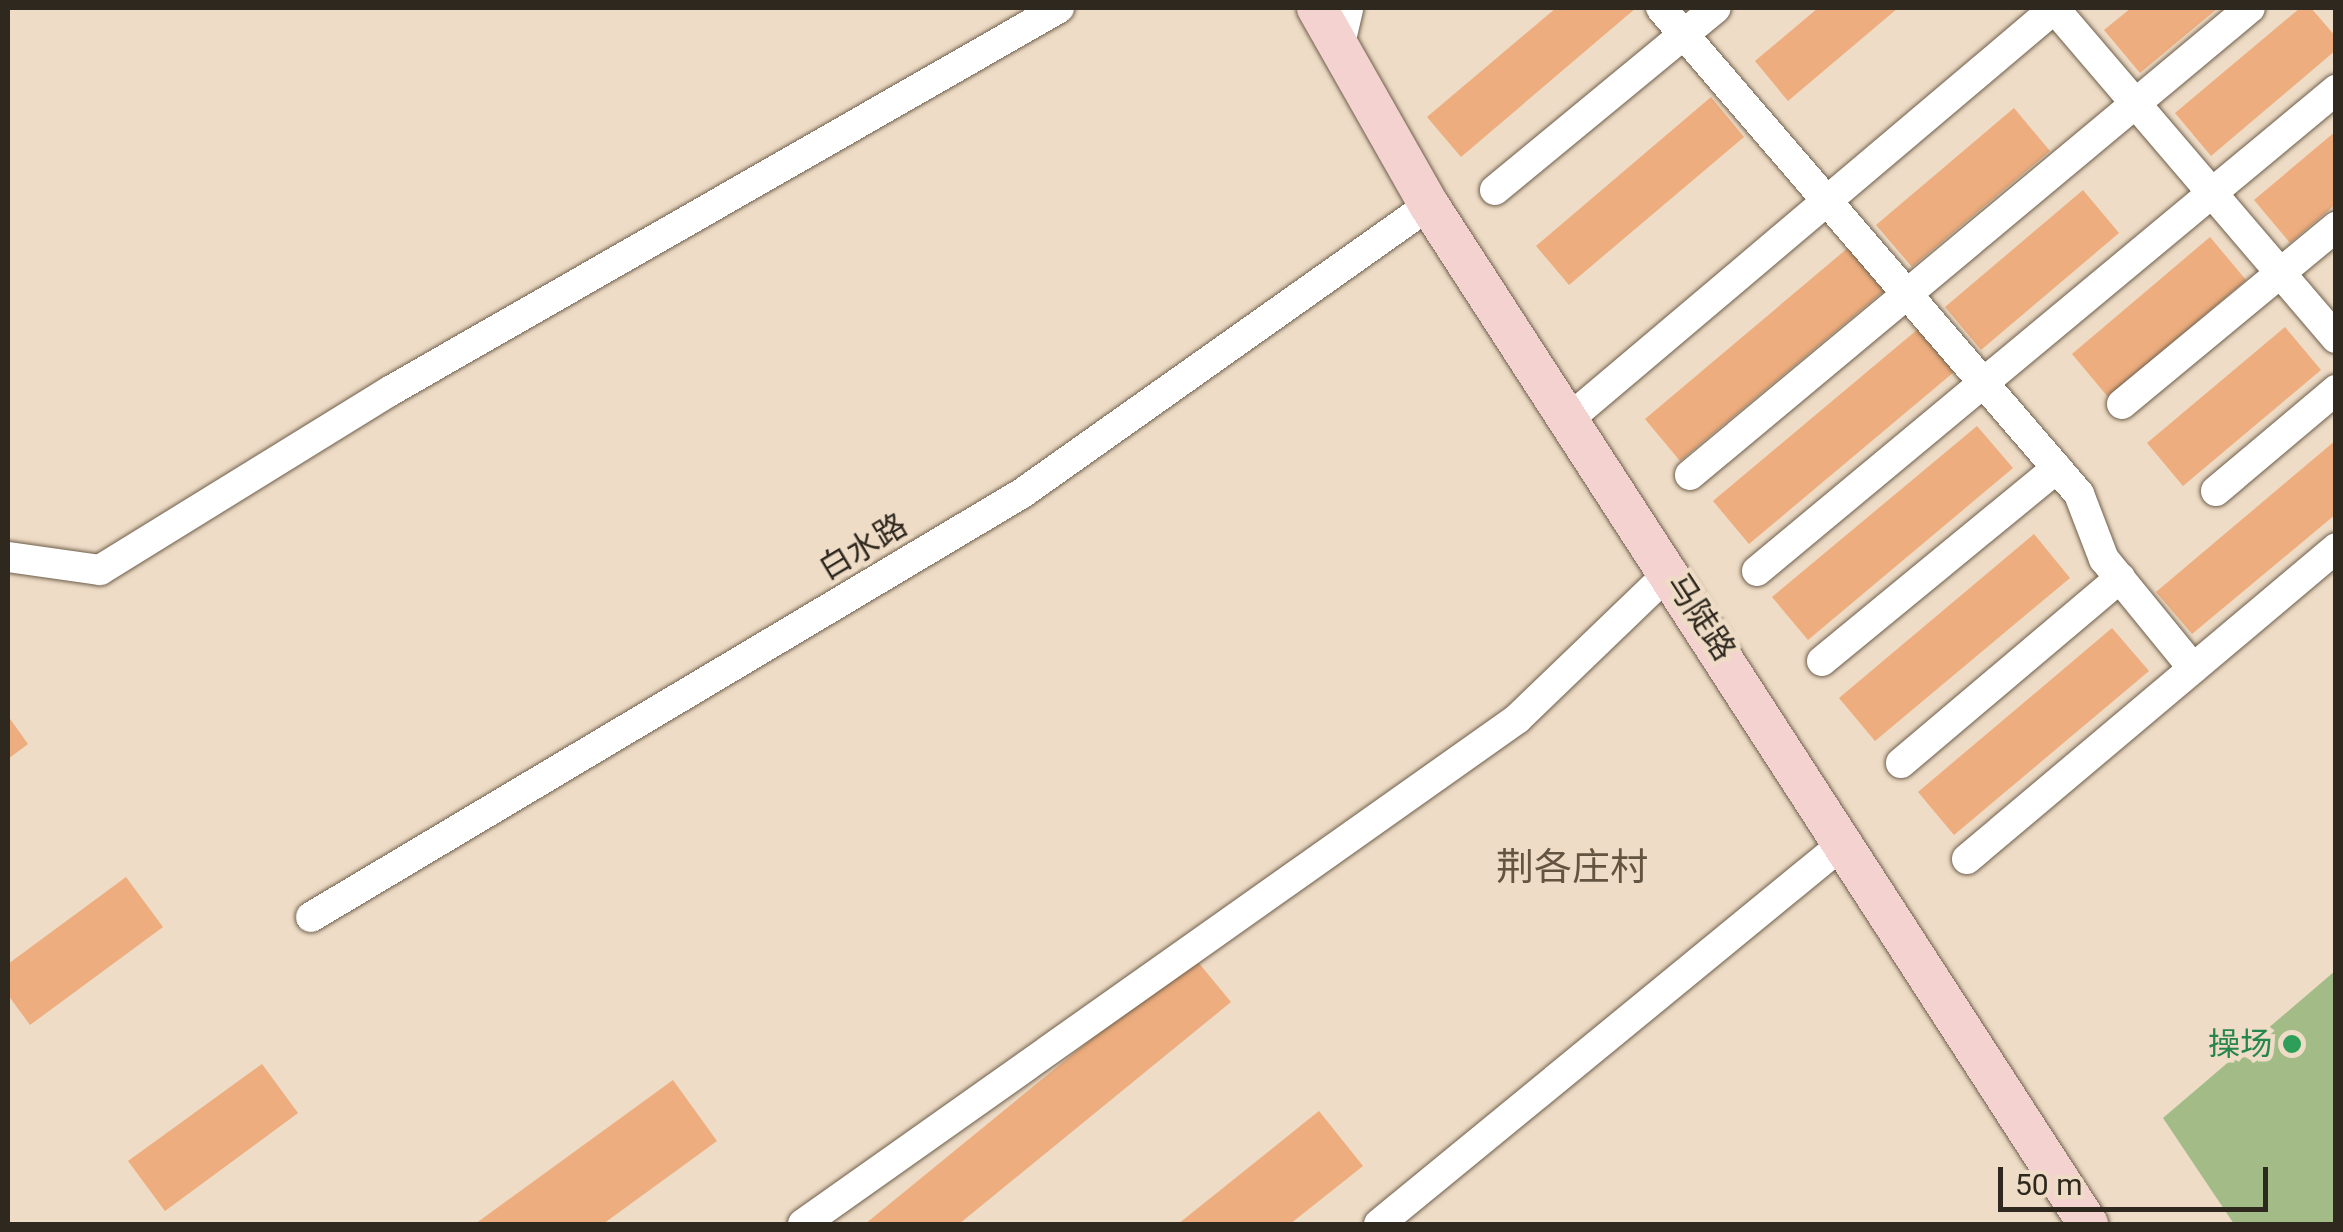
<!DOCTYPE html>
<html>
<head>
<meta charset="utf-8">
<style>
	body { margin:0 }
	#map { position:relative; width:2343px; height:1232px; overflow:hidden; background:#eedcc6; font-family:Roboto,"Noto Sans SC",sans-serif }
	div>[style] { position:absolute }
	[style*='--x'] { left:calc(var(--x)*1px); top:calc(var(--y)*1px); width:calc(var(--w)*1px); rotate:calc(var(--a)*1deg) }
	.green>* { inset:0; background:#a3bb87 }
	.building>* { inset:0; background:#edad7e }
	.roads { filter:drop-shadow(0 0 2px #6e5e4b) drop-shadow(0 0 2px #6e5e4b) }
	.street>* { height:30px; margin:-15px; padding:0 15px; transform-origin:15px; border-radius:15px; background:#fff }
	.secondary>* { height:40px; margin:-20px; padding:0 20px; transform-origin:20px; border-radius:20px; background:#f3d2d0 }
	.dots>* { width:28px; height:28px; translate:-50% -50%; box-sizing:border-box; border:5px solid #eedcc6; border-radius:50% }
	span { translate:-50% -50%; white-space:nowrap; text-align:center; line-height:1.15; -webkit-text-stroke:9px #eedcc6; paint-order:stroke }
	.street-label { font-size:32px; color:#2e281f }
	.leisure-label { font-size:32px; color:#27864d }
	.right { translate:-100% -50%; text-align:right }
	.quarter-label { font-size:38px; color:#635441 }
	.frame { position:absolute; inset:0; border:10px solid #2e281f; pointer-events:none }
	.scale { position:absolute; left:1998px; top:1167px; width:270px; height:45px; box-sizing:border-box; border:5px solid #2e281f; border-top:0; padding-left:12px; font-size:30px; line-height:35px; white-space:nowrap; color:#2e281f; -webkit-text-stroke:8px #eedcc6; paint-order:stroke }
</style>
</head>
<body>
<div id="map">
	<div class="green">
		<i style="clip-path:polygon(2335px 971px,2335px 1224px,2234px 1224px,2163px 1118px)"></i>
	</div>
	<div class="building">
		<i style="clip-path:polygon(1556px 8px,1636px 8px,1461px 157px,1427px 117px)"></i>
		<i style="clip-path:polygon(1818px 8px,1898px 8px,1788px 101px,1755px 61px)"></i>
		<i style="clip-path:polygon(2131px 8px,2218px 8px,2140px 73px,2104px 30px)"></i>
		<i style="clip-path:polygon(2300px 8px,2311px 8px,2336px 37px,2336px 50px,2211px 156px,2175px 113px)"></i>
		<i style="clip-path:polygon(1711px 97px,1744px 137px,1569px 285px,1536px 246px)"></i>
		<i style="clip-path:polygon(2014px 108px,2050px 151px,1912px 267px,1876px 225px)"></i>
		<i style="clip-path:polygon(2336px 131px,2336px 204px,2290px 243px,2254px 200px)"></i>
		<i style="clip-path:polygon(2083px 190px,2119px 233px,1981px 350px,1945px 307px)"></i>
		<i style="clip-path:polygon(2210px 237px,2246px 280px,2108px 397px,2072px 354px)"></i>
		<i style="clip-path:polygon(1849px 247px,1885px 290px,1680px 461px,1645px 419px)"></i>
		<i style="clip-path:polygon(2285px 327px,2321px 370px,2183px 486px,2147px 443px)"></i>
		<i style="clip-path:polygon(1918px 329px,1954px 372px,1749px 544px,1713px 501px)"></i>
		<i style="clip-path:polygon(1977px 426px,2013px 468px,1808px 640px,1772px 597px)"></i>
		<i style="clip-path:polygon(2336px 440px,2336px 514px,2192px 634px,2156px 592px)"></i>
		<i style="clip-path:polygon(2034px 534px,2070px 578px,1875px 741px,1839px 698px)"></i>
		<i style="clip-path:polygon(2112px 628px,2149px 671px,1954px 835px,1918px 792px)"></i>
		<i style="clip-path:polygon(8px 716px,28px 744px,8px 759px)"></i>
		<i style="clip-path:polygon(126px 877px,163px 927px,30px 1025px,8px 995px,8px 964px)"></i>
		<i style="clip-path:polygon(1193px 956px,1231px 1002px,959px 1224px,865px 1224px)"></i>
		<i style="clip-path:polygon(262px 1064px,298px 1113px,165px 1211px,128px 1161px)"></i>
		<i style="clip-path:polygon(673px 1080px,717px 1141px,603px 1224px,475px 1224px)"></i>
		<i style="clip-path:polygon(1319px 1111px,1363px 1166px,1290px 1224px,1178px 1224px)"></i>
	</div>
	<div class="roads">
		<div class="street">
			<i style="--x:1661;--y:8;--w:641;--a:49.3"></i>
			<i style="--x:2079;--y:494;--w:70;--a:69"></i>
			<i style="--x:2104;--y:559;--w:141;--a:50.8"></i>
			<i style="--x:2054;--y:8;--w:434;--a:49.5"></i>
			<i style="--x:1340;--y:44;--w:37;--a:-77"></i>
			<i style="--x:1495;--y:190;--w:286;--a:-39.5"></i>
			<i style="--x:2122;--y:404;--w:278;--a:-39.6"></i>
			<i style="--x:1570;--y:418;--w:635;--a:-40.21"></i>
			<i style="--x:1690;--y:475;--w:729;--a:-39.83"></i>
			<i style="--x:2216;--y:491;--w:157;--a:-40.1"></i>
			<i style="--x:8;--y:557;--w:93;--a:8"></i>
			<i style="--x:100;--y:570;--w:341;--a:-31.7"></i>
			<i style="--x:390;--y:391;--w:771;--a:-29.79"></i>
			<i style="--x:1757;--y:571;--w:753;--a:-39.72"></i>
			<i style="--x:1822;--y:661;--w:304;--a:-39.4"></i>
			<i style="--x:1901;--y:763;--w:287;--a:-40.2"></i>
			<i style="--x:1967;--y:859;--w:483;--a:-40.1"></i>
			<i style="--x:311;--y:917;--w:826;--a:-30.79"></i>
			<i style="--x:1021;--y:494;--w:500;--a:-35.3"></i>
			<i style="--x:803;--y:1224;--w:875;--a:-35.27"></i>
			<i style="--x:1517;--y:719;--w:214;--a:-43.9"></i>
			<i style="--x:1379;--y:1224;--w:603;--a:-39.34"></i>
		</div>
		<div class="secondary">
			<i style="--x:1317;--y:8;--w:227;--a:60.4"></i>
			<i style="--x:1429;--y:205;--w:1214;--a:57.11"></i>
		</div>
	</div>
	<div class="dots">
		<i style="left:2292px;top:1044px;background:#2e9e5b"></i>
	</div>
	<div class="street-label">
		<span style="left:863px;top:547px;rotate:-31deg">白水路</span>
		<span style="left:1701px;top:617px;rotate:57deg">马陡路</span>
	</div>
	<div class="leisure-label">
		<span class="right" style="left:2272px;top:1044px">操场</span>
	</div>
	<div class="quarter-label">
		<span style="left:1572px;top:868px">荆各庄村</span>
	</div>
	<div class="frame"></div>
	<div class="scale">50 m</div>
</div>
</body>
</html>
